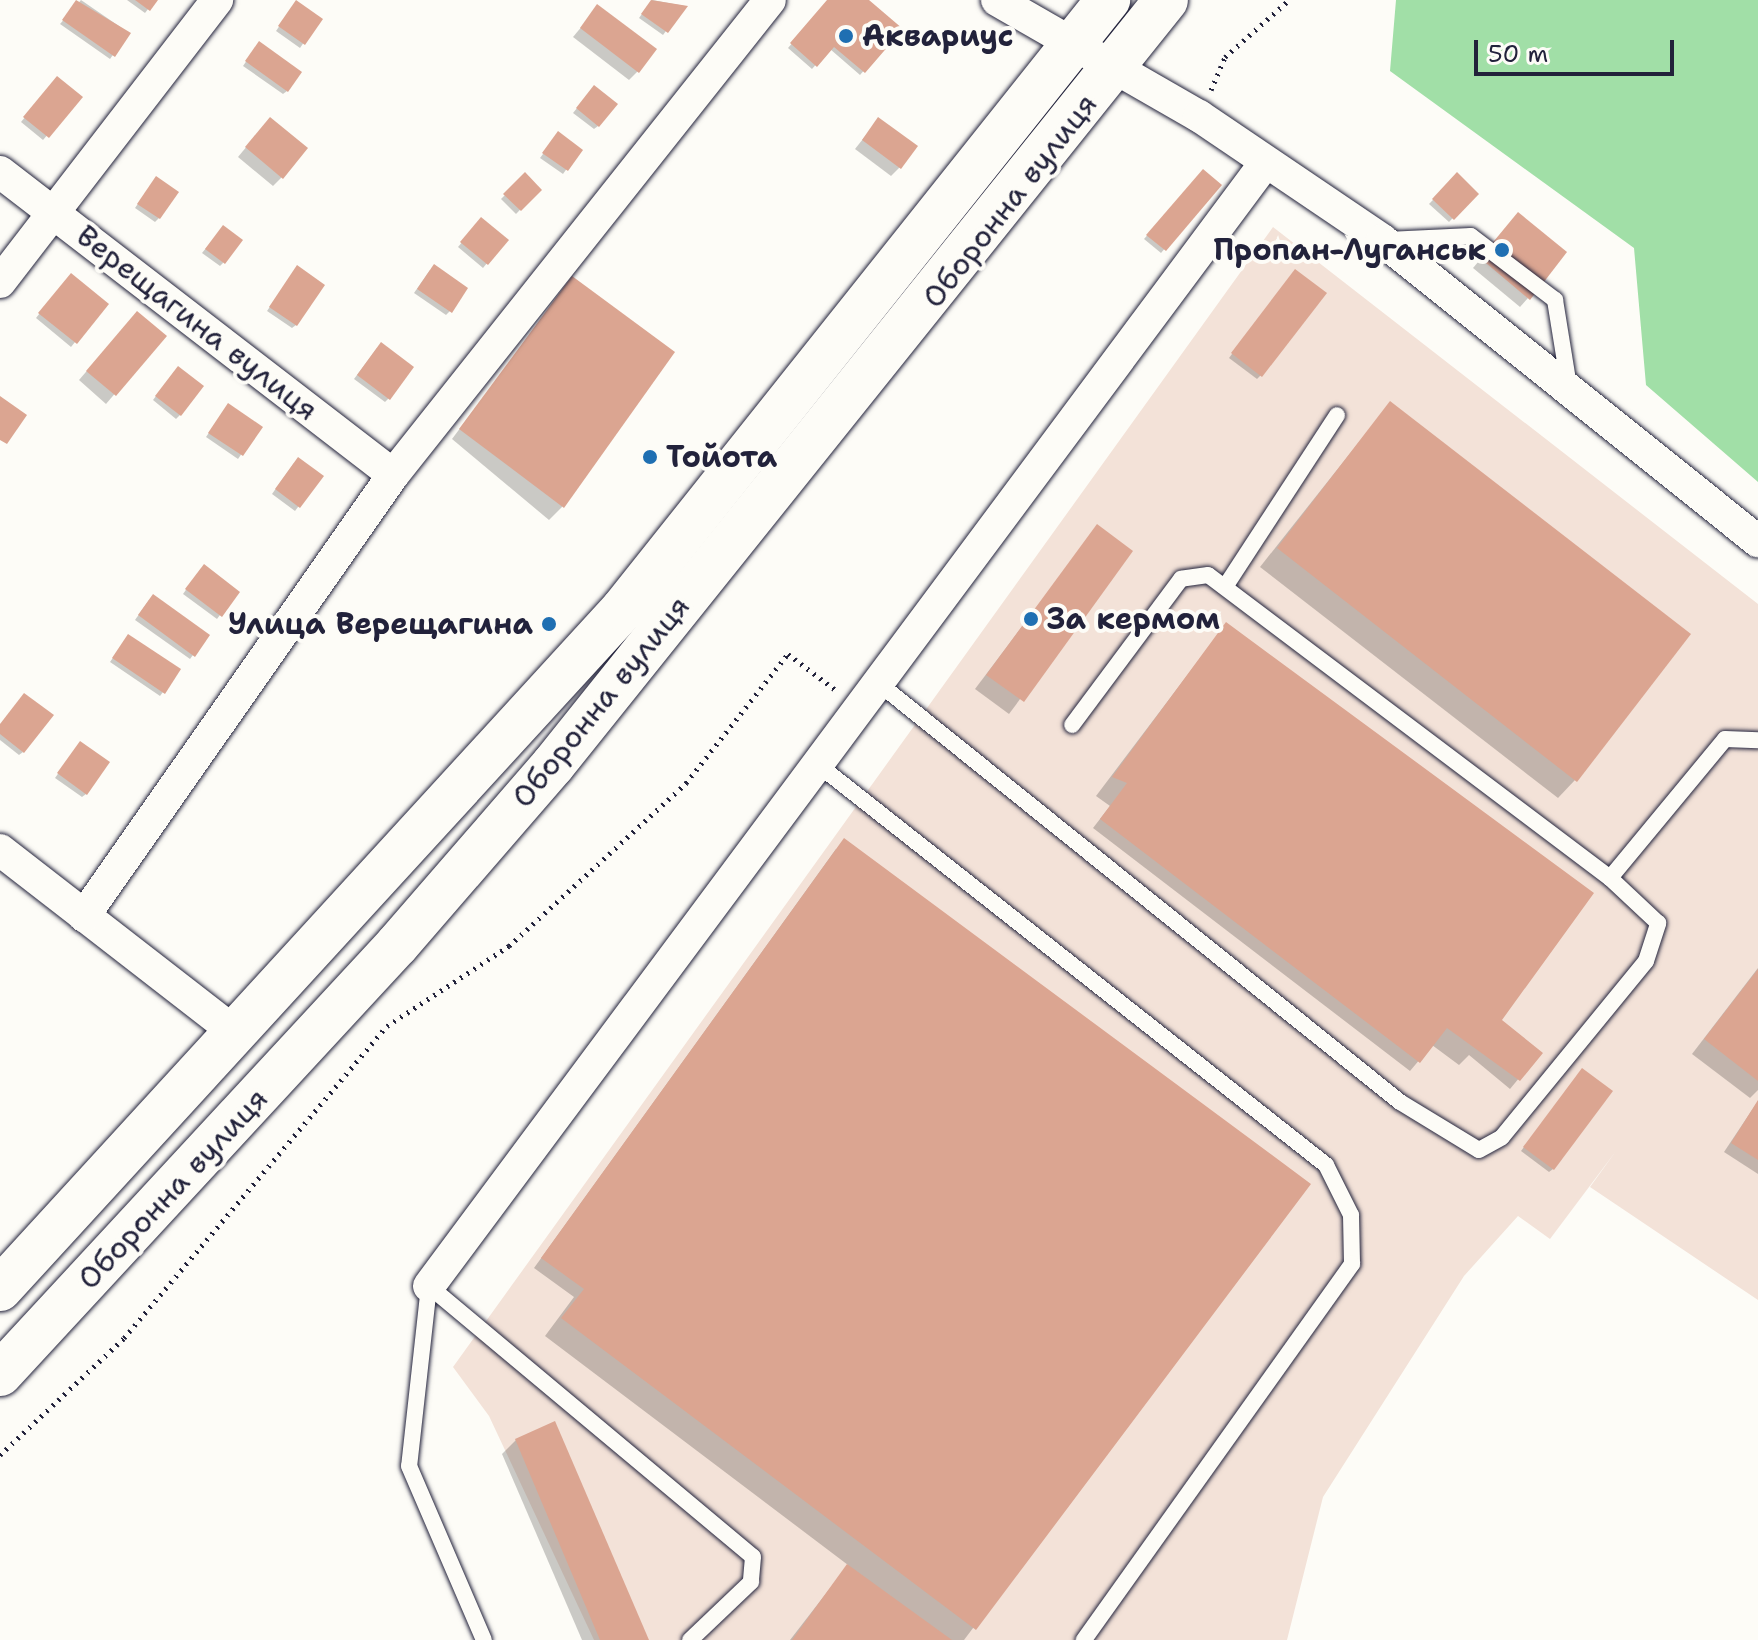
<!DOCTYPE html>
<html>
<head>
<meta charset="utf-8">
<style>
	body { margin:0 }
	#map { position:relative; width:1758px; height:1640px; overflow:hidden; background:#fdfcf7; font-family:"Shantell Sans",sans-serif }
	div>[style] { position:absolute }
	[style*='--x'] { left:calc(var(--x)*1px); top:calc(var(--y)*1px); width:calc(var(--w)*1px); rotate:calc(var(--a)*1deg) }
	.built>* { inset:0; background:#f3e2d8 }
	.green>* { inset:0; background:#a1dfa7 }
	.shadow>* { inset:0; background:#0003 }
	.building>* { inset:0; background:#dba591 }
	.path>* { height:5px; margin-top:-2.5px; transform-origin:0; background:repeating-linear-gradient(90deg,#22223b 0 2px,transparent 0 8px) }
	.roads { filter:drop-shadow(0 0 2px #22223b) drop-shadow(0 0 2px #22223b) }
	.service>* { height:16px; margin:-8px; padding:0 8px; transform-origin:8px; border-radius:8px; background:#fdfcf7 }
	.minor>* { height:32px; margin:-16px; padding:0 16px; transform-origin:16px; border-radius:16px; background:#fdfcf7 }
	.primary>* { height:44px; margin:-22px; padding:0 22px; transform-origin:22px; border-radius:22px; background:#fdfcf7 }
	.dots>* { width:22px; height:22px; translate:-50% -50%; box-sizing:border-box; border:4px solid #fdfcf7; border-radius:50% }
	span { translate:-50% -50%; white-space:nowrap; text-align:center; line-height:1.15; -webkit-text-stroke:8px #fdfcf7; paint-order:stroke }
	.poi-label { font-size:30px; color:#22223b; font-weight:700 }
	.left { translate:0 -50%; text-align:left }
	.right { translate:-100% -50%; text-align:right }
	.street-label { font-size:30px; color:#22223b }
	.scale { position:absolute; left:1474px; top:40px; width:200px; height:36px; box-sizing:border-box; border:4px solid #22223b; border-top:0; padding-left:10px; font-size:24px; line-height:28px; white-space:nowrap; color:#22223b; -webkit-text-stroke:6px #fdfcf7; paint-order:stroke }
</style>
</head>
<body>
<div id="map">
	<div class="built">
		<i style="clip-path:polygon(1273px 227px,1758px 604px,1758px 1300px,1590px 1187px,1616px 1151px,1550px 1239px,1518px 1216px,1464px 1276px,1323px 1497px,1287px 1640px,594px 1640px,489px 1416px,453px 1367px)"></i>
	</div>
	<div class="green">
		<i style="clip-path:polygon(1396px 0,1758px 0,1758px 482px,1646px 385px,1634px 248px,1390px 71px)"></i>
	</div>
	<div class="shadow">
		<i style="clip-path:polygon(81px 0,129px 33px,110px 59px,60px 24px)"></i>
		<i style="clip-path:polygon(127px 0,155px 0,145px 13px)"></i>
		<i style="clip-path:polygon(652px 0,685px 6px,663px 35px,639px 18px)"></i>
		<i style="clip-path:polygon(829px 0,866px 0,900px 29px,860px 75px,830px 49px,812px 69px,788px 48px)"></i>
		<i style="clip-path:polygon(293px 6px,320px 19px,300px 48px,276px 31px)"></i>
		<i style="clip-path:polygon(598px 7px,638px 71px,629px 80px,573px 37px)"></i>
		<i style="clip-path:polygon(256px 47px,287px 91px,283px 94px,243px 66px)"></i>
		<i style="clip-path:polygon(54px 82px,80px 97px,43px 140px,21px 122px)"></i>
		<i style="clip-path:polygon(591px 91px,598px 126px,594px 129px,573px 113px)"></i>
		<i style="clip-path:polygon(878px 120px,900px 167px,891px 176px,855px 149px)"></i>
		<i style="clip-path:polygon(262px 128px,282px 177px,273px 186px,238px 157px)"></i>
		<i style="clip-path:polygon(555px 138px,580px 150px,563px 174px,540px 158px)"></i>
		<i style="clip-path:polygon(1203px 172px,1219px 185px,1161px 253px,1144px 239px)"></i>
		<i style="clip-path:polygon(525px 175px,539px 190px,516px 214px,501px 199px)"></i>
		<i style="clip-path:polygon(1457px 175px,1476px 194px,1449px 222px,1429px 204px)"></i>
		<i style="clip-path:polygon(153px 182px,159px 218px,155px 222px,135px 208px)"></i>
		<i style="clip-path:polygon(478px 223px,506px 240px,483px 268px,458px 247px)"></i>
		<i style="clip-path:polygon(220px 231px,223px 263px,220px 266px,202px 253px)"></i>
		<i style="clip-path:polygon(1494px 243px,1528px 298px,1520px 307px,1473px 268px)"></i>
		<i style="clip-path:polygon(430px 270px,450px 311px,446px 315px,414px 293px)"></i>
		<i style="clip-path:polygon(294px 272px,296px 325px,292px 328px,267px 311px)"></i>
		<i style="clip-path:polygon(1292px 275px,1261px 375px,1257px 379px,1229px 358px)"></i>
		<i style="clip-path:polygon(67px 279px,106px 304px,71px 347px,36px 318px)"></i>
		<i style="clip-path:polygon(572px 279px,562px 507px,549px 520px,452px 439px)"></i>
		<i style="clip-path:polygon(129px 322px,164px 336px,106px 404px,79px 380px)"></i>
		<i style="clip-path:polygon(377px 348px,389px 398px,385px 402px,354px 379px)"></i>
		<i style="clip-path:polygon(174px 372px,180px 415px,176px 419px,153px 400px)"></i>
		<i style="clip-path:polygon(1390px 403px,1575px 780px,1558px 798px,1260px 567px)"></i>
		<i style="clip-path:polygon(225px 409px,260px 427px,238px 459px,206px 437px)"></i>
		<i style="clip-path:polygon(294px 463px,321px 477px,295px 511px,272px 494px)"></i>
		<i style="clip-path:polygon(1097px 527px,1130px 551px,1009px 714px,975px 689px)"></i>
		<i style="clip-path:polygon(200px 570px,220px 615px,217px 619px,183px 594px)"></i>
		<i style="clip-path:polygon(149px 600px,193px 655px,190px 659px,135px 620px)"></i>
		<i style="clip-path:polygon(1226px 624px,1487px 1034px,1540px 1053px,1510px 1089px,1469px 1055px,1459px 1065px,1432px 1045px,1410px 1071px,1093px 828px,1110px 806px,1096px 796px)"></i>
		<i style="clip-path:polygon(125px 640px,163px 692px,160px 696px,110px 662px)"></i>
		<i style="clip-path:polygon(0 726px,23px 752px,19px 755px,0 740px)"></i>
		<i style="clip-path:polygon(77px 747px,86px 794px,82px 797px,55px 778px)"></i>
		<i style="clip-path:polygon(836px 849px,1308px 1184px,964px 1640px,790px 1640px,848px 1565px,545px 1336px,574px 1297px,534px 1268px)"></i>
		<i style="clip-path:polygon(1758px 968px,1758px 1090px,1750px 1098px,1692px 1054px)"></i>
		<i style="clip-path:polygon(1579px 1074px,1553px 1169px,1549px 1172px,1521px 1151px)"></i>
		<i style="clip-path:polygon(1758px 1101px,1758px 1174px,1724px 1152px)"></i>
		<i style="clip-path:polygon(516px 1440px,646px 1640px,582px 1640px,502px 1454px)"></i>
	</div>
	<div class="building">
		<i style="clip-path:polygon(76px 0,131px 33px,115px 57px,62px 20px)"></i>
		<i style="clip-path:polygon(135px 0,158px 0,150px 11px)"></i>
		<i style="clip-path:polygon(296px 0,323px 19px,305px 45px,278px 26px)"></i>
		<i style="clip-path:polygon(651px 0,688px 6px,668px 33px,641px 14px)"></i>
		<i style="clip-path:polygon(827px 0,869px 0,903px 29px,865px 73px,834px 47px,817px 67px,790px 43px)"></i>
		<i style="clip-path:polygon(597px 4px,657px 49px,639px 73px,580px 28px)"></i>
		<i style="clip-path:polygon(259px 41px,302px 72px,288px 92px,245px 61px)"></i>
		<i style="clip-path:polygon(57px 76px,83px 97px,49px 138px,23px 117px)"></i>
		<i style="clip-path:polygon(594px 85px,618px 104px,599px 127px,576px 108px)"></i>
		<i style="clip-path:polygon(270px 117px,308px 148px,283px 179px,245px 147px)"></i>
		<i style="clip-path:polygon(878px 117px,918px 146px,901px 169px,862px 140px)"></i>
		<i style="clip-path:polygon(558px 131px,583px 150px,568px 171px,542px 153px)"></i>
		<i style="clip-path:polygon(1203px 169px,1222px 185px,1166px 251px,1146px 235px)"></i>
		<i style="clip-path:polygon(525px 172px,542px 190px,521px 211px,503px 194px)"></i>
		<i style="clip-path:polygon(1457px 172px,1479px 194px,1454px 220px,1432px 199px)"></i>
		<i style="clip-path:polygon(156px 176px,179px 192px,160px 219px,137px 204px)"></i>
		<i style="clip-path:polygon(1518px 212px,1567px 252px,1530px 300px,1480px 258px)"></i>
		<i style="clip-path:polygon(481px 217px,509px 240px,488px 265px,460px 242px)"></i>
		<i style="clip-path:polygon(223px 225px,243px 240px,225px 264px,205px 249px)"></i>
		<i style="clip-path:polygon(434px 264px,468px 288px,452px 313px,417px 289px)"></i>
		<i style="clip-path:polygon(297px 265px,325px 285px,297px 326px,269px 307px)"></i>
		<i style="clip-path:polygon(1295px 269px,1327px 293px,1262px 377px,1231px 353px)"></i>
		<i style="clip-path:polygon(71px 273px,109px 304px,77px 344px,38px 313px)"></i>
		<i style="clip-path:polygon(572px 276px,675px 352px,564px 508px,459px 429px)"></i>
		<i style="clip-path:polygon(137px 311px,167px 336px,116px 396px,86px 371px)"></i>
		<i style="clip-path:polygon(381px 342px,414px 367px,390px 400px,357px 375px)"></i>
		<i style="clip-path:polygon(178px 366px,204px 386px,181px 416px,155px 396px)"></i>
		<i style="clip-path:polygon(0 396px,27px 415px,7px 444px,0 440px)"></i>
		<i style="clip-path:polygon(1390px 401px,1691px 634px,1577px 782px,1277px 548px)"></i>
		<i style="clip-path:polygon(228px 403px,263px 427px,243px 456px,208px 433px)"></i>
		<i style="clip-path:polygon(298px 457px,324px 476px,300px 508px,275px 489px)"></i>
		<i style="clip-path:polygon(1097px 524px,1133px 551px,1024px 702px,986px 675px)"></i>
		<i style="clip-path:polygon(204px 564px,240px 592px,222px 617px,185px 589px)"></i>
		<i style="clip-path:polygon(153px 594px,210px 635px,195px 657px,138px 615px)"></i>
		<i style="clip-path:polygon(1226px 622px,1594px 893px,1502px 1020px,1543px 1053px,1520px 1081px,1447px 1028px,1420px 1063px,1100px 819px,1127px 783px,1112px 777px)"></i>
		<i style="clip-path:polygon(128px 634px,181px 669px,165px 694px,112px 658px)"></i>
		<i style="clip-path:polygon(24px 693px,54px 715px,24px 753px,0 734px,0 724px)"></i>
		<i style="clip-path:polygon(80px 741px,110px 762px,87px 795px,57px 773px)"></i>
		<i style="clip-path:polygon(844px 838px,1311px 1184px,976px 1630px,561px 1318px,584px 1289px,541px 1258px)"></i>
		<i style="clip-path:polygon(1758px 969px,1758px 1081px,1704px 1039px)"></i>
		<i style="clip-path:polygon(1582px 1068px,1613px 1091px,1554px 1170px,1523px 1147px)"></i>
		<i style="clip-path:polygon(1758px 1100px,1758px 1160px,1731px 1143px)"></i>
		<i style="clip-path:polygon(555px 1421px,649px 1640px,600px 1640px,515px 1439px)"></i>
		<i style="clip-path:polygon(847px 1564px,952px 1640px,792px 1640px)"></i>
	</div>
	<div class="path">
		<i style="--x:1211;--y:90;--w:36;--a:-67"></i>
		<i style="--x:1225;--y:57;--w:86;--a:-41.7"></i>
		<i style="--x:0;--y:1455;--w:170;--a:-43.3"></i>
		<i style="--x:124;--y:1338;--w:408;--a:-49.9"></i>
		<i style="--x:387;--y:1026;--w:146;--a:-33.3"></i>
		<i style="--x:509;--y:946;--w:241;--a:-42.6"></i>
		<i style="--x:686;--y:783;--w:164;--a:-51.7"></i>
		<i style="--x:788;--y:654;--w:61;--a:37.1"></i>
	</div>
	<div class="roads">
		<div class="service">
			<i style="--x:1387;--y:240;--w:84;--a:-2.7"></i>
			<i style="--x:1471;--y:236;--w:106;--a:37.3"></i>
			<i style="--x:1555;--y:300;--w:87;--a:80.8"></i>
			<i style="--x:1225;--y:587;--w:205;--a:-56.9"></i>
			<i style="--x:882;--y:686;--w:664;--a:38.77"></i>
			<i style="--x:1400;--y:1102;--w:92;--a:31.3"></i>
			<i style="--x:1479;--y:1150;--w:26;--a:-29"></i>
			<i style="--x:1502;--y:1137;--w:227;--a:-50.7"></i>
			<i style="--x:1646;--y:961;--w:40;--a:-72"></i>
			<i style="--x:1658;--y:923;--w:66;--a:-136.8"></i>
			<i style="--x:1610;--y:878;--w:503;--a:-142.99"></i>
			<i style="--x:1208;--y:575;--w:27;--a:172"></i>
			<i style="--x:1181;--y:579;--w:182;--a:126.7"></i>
			<i style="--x:821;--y:767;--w:643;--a:38.24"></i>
			<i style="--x:1326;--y:1165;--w:56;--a:63.4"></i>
			<i style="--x:1351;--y:1215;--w:49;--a:88.8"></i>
			<i style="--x:1352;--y:1264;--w:462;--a:125.5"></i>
			<i style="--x:1610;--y:878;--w:180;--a:-50.4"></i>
			<i style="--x:1725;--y:739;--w:33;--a:2"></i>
			<i style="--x:429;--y:1286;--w:422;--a:39.9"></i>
			<i style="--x:753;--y:1557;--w:25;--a:95"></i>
			<i style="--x:751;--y:1582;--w:84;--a:136.4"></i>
			<i style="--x:429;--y:1286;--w:181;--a:96.3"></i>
			<i style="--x:409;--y:1466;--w:189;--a:66.7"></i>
		</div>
		<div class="minor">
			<i style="--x:997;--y:0;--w:233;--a:29.9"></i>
			<i style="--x:1199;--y:116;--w:221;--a:34.1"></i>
			<i style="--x:1382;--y:240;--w:482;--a:38.7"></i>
			<i style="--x:0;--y:172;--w:496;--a:37.6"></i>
			<i style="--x:0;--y:282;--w:356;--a:-52.4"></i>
			<i style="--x:0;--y:850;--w:299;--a:37.8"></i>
			<i style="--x:84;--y:916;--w:538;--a:-54.98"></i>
			<i style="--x:393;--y:475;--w:606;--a:-51.56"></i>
			<i style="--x:429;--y:1286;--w:1401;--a:-53.33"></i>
		</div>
		<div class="primary">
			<i style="--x:0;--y:1289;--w:922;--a:-47.5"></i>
			<i style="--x:623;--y:609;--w:779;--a:-51.47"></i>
			<i style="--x:0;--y:1374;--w:585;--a:-47.22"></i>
			<i style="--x:397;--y:945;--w:238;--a:-49.1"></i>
			<i style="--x:553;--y:765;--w:980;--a:-51.29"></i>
		</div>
	</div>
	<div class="dots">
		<i style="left:846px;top:36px;background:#1f6fb2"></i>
		<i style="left:1502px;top:250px;background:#1f6fb2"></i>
		<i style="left:650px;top:457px;background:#1f6fb2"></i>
		<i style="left:1031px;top:619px;background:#1f6fb2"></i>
		<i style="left:549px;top:624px;background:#1f6fb2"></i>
	</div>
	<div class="poi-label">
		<span class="left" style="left:862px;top:36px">Аквариус</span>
		<span class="right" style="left:1486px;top:250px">Пропан-Луганськ</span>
		<span class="left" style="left:666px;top:457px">Тойота</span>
		<span class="left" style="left:1047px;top:619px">За кермом</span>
		<span class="right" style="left:533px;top:624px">Улица Верещагина</span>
	</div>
	<div class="street-label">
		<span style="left:1010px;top:201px;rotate:-52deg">Оборонна вулиця</span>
		<span style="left:197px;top:323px;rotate:38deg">Верещагина вулиця</span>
		<span style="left:601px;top:702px;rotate:-51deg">Оборонна вулиця</span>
		<span style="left:173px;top:1189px;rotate:-47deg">Оборонна вулиця</span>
	</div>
	<div class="scale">50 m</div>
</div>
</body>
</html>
